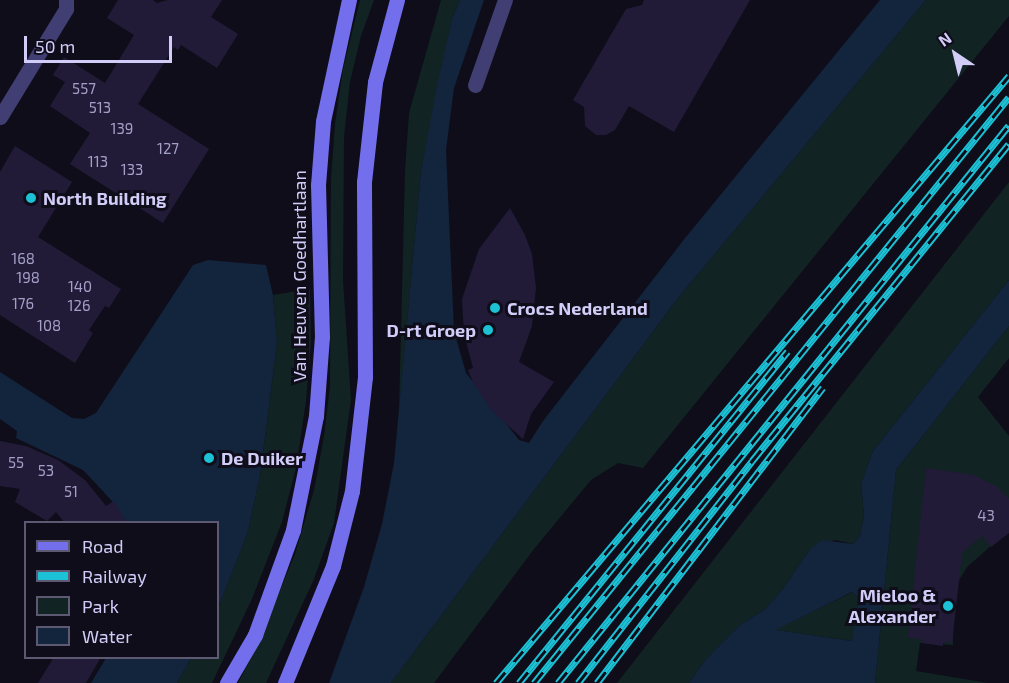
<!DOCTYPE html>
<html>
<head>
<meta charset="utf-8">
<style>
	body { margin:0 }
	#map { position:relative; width:1009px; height:683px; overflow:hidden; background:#0f0d1a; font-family:"Exo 2",sans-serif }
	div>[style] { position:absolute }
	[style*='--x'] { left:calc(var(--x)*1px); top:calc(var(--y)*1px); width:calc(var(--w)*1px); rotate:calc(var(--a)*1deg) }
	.green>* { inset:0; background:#112322 }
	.water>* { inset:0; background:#13243d }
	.building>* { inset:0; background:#211b38 }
	.minor>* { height:15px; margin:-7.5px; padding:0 7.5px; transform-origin:7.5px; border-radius:7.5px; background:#403e73 }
	.secondary>* { height:15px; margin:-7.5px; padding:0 7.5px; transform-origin:7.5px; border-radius:7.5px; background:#736fec }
	.rail>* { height:7px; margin-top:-3.5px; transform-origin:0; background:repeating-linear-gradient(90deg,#0f0d1a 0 14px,#1cc1d5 0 28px); box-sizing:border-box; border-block:2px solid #1cc1d5 }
	.dots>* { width:16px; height:16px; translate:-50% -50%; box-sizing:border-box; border:3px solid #0f0d1a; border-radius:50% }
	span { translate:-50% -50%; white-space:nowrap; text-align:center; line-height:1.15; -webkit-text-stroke:6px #0f0d1a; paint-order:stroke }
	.number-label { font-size:15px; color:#a5a0c8 }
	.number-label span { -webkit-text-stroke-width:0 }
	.poi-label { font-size:18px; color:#d1ccf8; font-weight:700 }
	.left { translate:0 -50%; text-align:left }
	.right { translate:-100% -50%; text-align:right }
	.street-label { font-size:18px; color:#d1ccf8 }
	.legend { position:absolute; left:24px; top:521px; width:195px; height:138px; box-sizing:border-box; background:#0f0d1a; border:2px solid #5d5973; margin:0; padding:8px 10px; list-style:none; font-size:18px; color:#d1ccf8 }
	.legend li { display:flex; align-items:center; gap:12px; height:30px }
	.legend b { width:30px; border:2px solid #5d5973 }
	.north { position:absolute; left:925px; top:24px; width:60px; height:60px; -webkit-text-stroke:4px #0f0d1a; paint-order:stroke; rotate:325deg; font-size:16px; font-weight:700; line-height:24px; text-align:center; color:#d1ccf8 }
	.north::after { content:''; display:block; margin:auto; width:21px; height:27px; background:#d1ccf8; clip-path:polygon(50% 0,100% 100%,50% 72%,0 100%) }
	.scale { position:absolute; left:24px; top:36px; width:148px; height:27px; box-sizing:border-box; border:3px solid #d1ccf8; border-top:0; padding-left:8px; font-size:18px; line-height:21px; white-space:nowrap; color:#d1ccf8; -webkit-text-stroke:4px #0f0d1a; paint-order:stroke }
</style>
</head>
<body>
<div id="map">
	<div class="green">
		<i style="clip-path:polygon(360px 0,374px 0,361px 36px,350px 82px,344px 137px,343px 280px,351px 400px,334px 523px,314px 579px,266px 683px,238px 683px,256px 649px,295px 554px,314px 490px,324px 436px,330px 386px,331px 179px,335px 124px,343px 69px)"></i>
		<i style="clip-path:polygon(441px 0,460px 0,452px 19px,421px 171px,399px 412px,405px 170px,409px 113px)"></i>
		<i style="clip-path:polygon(926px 0,1009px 0,1009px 16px,643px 468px,618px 463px,591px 480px,534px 549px,434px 683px,391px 683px,678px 298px)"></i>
		<i style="clip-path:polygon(1009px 182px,1009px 280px,873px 451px,861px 484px,864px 515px,860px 536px,853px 544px,835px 540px,810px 549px,783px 589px,764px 610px,740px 625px,706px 659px,689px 683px,617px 683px)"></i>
		<i style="clip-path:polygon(310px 289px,311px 342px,306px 401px,296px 468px,282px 522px,252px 599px,212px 683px,177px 683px,191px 658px,218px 658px,218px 608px,247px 535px,260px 476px,277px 342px,273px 295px)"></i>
		<i style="clip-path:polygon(1009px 326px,1009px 358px,978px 397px,1009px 436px,1009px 530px,967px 567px,958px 582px,954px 602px,953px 645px,920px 643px,916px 671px,988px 683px,875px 683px,896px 470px)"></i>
		<i style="clip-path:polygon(853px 592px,859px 598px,853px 641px,775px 630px)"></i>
	</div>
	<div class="water">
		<i style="clip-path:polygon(460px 0,484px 0,454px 88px,446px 150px,454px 331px,466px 373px,519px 440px,529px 443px,543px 421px,686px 237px,880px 0,926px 0,678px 298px,391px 683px,329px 683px,364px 587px,382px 524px,394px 463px,421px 171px,437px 86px,452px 19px)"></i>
		<i style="clip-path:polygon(208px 260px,266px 265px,273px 295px,277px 342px,260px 476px,247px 535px,218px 608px,218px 522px,119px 522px,112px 501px,83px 470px,16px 438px,17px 431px,0 419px,0 372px,72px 418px,84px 419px,96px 413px,193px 265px)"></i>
		<i style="clip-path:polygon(evenodd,1009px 280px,1009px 326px,896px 470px,875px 683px,689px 683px,706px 659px,740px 625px,764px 610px,783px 589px,810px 549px,822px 540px,853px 544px,860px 536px,864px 515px,861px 484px,873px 451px,1009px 280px,852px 592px,859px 598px,852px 641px,776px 630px,852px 592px)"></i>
		<i style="clip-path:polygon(106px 658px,191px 658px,177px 683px,91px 683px)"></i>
	</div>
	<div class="building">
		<i style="clip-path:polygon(118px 0,153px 0,157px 3px,168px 0,222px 0,211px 17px,238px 34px,217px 68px,181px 45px,178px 50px,174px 47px,138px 104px,209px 149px,163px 223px,70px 164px,90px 133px,50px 106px,65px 82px,53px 75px,64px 57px,105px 83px,134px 35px,107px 18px)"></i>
		<i style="clip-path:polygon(644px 0,750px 0,674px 132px,629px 106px,615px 130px,606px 135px,596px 135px,585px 126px,584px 107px,573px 100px,626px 9px,642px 5px)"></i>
		<i style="clip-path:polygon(15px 146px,72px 182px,38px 237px,121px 289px,109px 308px,105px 306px,89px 330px,93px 333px,75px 363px,0 315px,0 172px)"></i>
		<i style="clip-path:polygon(510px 208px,525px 235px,532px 254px,536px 288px,532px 326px,519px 362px,554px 382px,531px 414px,523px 439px,491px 410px,473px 382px,468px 370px,473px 368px,464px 334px,462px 299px,479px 249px)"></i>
		<i style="clip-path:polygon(0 441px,26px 446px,58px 460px,85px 480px,106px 506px,114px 501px,126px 522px,64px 522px,56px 512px,47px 521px,15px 502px,20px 489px,0 486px)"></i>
		<i style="clip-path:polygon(926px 468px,974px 475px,997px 487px,1009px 499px,1009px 533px,991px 547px,982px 536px,962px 553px,952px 643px,943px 642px,943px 646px,922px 643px,922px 639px,908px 638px)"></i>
		<i style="clip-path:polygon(54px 657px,101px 657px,86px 683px,38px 683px)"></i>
	</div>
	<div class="minor">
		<i style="--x:475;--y:85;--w:90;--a:-70.6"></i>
		<i style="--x:0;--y:117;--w:127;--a:-58.6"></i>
		<i style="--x:66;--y:9;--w:9;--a:-90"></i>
	</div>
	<div class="secondary">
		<i style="--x:227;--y:683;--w:56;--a:-59.7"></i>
		<i style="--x:255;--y:635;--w:112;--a:-70.1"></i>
		<i style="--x:293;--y:530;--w:116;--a:-78.6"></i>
		<i style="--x:316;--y:416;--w:79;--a:-85.7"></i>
		<i style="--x:322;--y:337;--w:152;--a:-91.5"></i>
		<i style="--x:318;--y:185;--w:64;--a:-85.5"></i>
		<i style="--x:323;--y:121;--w:124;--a:-77.9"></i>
		<i style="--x:285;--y:683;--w:126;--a:-67.7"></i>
		<i style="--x:333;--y:566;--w:77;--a:-75.8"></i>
		<i style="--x:352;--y:491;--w:115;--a:-83.5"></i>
		<i style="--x:365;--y:377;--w:195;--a:-90.3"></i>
		<i style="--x:364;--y:182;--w:101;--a:-83.7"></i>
		<i style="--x:375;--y:82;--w:85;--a:-75"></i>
	</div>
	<div class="rail">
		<i style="--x:496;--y:683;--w:795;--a:-49.8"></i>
		<i style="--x:519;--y:683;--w:427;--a:-51"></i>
		<i style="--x:534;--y:683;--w:754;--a:-50.97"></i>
		<i style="--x:558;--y:683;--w:717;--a:-51.05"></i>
		<i style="--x:578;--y:683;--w:282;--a:-51.9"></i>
		<i style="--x:752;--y:461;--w:408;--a:-51"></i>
		<i style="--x:597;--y:683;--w:372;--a:-52.6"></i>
	</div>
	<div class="dots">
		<i style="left:31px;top:198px;background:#1cc1d5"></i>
		<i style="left:495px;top:308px;background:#1cc1d5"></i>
		<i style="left:488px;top:330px;background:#1cc1d5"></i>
		<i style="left:209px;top:458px;background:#1cc1d5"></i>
		<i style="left:948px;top:606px;background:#1cc1d5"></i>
	</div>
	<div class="number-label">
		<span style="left:84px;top:89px">557</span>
		<span style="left:100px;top:108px">513</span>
		<span style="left:122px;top:129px">139</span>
		<span style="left:168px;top:149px">127</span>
		<span style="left:98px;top:162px">113</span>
		<span style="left:132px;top:170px">133</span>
		<span style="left:23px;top:259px">168</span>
		<span style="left:28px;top:278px">198</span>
		<span style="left:80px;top:287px">140</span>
		<span style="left:23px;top:304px">176</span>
		<span style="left:79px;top:306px">126</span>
		<span style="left:49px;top:326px">108</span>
		<span style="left:16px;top:463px">55</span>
		<span style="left:46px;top:471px">53</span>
		<span style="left:71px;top:492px">51</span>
		<span style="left:986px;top:516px">43</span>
	</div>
	<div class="poi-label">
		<span class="left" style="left:43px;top:198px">North Building</span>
		<span class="left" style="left:507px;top:308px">Crocs Nederland</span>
		<span class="right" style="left:476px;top:330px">D-rt Groep</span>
		<span class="left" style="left:221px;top:458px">De Duiker</span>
		<span class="right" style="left:936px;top:606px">Mieloo &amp;<br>Alexander</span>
	</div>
	<div class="street-label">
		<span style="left:299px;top:276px;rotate:-90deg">Van Heuven Goedhartlaan</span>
	</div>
	<ul class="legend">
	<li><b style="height:8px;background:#736fec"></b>Road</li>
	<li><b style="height:8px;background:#1cc1d5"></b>Railway</li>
	<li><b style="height:16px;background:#112322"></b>Park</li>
	<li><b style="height:16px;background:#13243d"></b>Water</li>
	</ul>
	<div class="north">N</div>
	<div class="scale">50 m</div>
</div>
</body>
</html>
